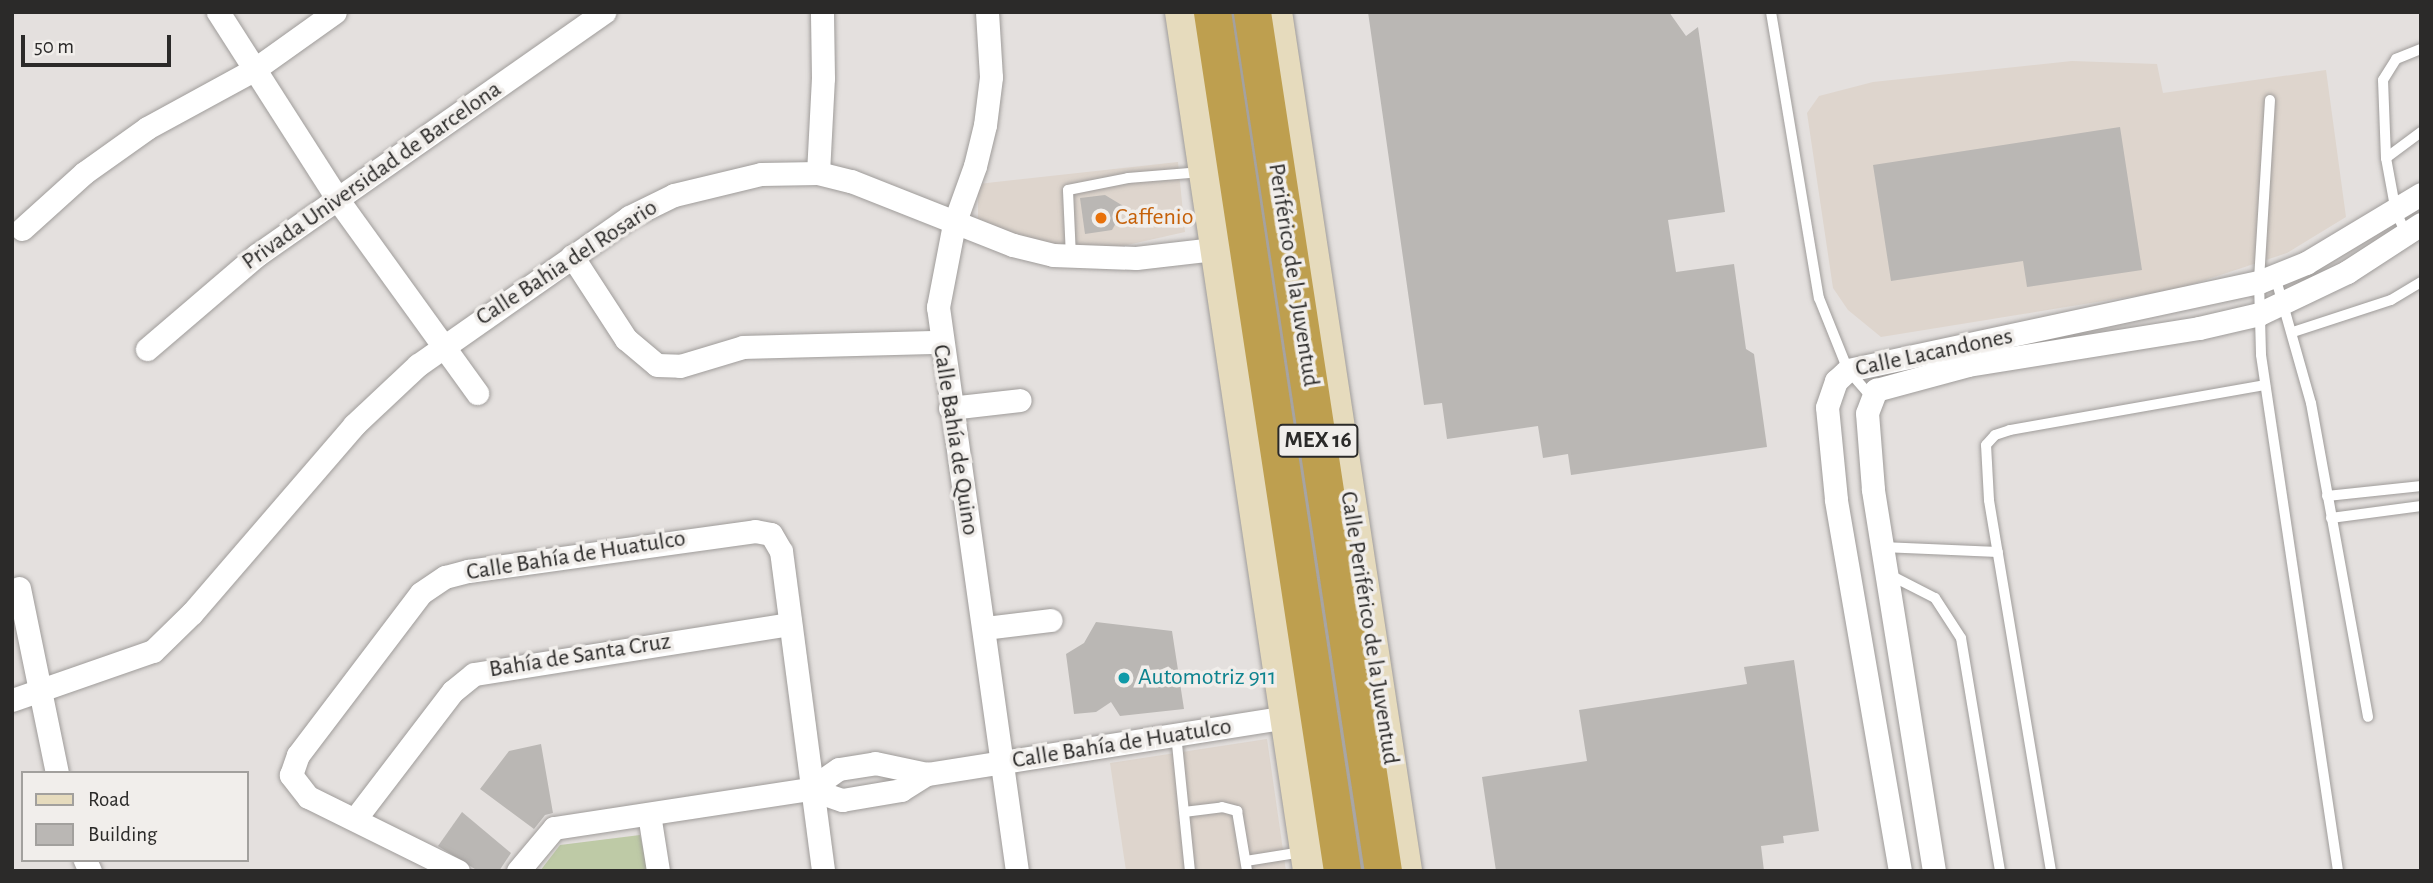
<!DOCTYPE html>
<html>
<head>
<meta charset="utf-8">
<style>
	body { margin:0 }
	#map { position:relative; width:2433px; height:883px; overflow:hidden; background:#e4e0de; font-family:"Alegreya Sans",sans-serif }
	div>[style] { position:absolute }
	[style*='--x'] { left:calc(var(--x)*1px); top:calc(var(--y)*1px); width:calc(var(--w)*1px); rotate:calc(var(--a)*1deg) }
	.built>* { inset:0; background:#ded5cd }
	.green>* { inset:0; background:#becaa6 }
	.building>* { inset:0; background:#bab7b4 }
	.roads { filter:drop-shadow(0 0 2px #9f9c9a) drop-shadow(0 0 2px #9f9c9a) }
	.service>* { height:10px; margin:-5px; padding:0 5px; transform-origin:5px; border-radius:5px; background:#fff }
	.minor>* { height:23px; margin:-11.5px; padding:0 11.5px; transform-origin:11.5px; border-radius:11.5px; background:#fff }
	.secondary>* { height:32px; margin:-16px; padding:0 16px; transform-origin:16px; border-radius:16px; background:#e6dbbd }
	.trunk>* { height:37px; margin:-18.5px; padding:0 18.5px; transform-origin:18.5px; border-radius:18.5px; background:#be9f4f }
	.dots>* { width:19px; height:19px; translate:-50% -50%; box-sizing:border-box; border:4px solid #f1eeeb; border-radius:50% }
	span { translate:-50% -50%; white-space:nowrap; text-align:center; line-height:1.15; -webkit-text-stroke:7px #f1eeeb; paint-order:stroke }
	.shield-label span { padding:2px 5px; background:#f1eeeb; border:2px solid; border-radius:5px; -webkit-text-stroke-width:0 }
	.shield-label { font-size:23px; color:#2b2a29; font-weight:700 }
	.street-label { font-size:24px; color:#2b2a29 }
	.food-label { font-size:24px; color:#c56008 }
	.left { translate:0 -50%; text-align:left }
	.culture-label { font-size:24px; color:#0d838f }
	.frame { position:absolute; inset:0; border:14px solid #2b2a29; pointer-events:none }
	.legend { position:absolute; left:21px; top:771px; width:228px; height:91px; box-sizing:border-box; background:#f1eeeb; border:2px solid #a2a09d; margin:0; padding:9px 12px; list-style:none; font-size:21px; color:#2b2a29 }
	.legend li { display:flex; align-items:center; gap:14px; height:35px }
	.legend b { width:35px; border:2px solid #a2a09d }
	.scale { position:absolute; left:21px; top:35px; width:150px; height:32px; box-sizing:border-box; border:4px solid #2b2a29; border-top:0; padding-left:9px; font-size:21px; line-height:24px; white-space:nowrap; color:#2b2a29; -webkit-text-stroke:5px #f1eeeb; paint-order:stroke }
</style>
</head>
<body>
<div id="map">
	<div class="built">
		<i style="clip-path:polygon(2072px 61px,2157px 64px,2163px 93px,2326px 70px,2346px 217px,2287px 253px,2178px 289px,1881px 337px,1848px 310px,1833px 288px,1807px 113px,1819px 96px,1873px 82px)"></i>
		<i style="clip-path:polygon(1178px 162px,1185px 232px,1096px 252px,1036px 242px,978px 222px,978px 184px)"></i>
		<i style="clip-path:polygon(1267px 739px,1286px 871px,1126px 871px,1110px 763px)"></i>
	</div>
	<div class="green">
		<i style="clip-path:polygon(640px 835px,648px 871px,540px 871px,560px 845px)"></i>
	</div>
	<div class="building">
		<i style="clip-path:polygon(1368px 12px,1669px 12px,1686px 36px,1698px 27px,1725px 212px,1668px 220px,1676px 272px,1734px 264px,1746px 349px,1754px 354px,1767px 447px,1571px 475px,1568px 454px,1543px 458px,1538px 426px,1447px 439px,1442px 403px,1424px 405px)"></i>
		<i style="clip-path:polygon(2120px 127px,2142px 270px,2027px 287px,2023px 261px,1891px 281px,1873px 165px)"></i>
		<i style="clip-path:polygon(1105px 195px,1125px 207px,1112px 230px,1085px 234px,1080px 198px)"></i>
		<i style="clip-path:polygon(1096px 622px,1172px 631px,1184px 709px,1120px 716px,1111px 702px,1096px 712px,1074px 714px,1066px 654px,1084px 643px)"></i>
		<i style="clip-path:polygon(1794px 660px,1819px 831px,1783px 836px,1784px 843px,1761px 846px,1764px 871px,1496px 871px,1482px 777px,1587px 761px,1579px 710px,1747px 684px,1744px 667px)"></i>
		<i style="clip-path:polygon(541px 744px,553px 813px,545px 815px,534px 829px,480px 789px,509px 751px)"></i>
		<i style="clip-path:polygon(462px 812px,511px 853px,499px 871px,478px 871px,438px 846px)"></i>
	</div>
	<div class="roads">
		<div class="service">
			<i style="--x:1771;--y:12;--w:290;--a:80.5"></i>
			<i style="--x:1819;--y:298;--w:78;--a:68.1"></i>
			<i style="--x:1848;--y:370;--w:35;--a:49"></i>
			<i style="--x:2270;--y:100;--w:182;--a:93.5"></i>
			<i style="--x:2259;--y:282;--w:73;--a:88.4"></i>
			<i style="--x:2261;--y:355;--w:522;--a:81.51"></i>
			<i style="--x:2386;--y:158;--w:44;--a:-36.6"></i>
			<i style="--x:2406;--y:234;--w:24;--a:-114"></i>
			<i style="--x:2396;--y:212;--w:55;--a:-100.5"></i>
			<i style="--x:2386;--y:158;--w:78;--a:-92.2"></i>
			<i style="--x:2383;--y:80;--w:25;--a:-58"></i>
			<i style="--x:2396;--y:59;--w:27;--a:-22"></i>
			<i style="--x:1071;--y:257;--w:67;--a:-92.6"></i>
			<i style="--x:1068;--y:190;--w:61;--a:-11.3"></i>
			<i style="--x:1128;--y:178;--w:74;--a:-4.6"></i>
			<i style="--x:2275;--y:276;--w:132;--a:74.2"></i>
			<i style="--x:2311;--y:403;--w:319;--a:79.7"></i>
			<i style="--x:2293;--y:332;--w:103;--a:-18.1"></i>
			<i style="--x:2391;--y:300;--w:35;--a:-31"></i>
			<i style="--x:2327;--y:496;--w:95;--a:-6.1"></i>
			<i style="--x:2331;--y:518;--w:91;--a:-7.6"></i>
			<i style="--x:1882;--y:547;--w:116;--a:2.5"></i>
			<i style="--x:1888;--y:574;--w:53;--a:27.1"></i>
			<i style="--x:1935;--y:598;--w:48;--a:57"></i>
			<i style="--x:1961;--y:638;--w:236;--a:80.5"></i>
			<i style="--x:1176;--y:734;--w:138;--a:84.2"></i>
			<i style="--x:1184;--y:812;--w:38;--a:-7"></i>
			<i style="--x:1222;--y:807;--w:16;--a:15"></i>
			<i style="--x:1237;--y:811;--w:61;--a:80.5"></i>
			<i style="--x:1246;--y:861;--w:57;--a:-9.1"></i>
			<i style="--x:2051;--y:871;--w:376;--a:-99.5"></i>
			<i style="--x:1989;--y:500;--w:55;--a:-93.1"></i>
			<i style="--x:1986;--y:445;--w:13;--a:-48"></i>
			<i style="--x:1995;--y:435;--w:16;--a:-18"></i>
			<i style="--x:2010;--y:430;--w:259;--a:-10"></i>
		</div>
		<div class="minor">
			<i style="--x:218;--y:12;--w:223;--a:57.4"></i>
			<i style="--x:338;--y:200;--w:238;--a:54.2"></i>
			<i style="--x:987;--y:12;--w:65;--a:86.5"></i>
			<i style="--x:991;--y:77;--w:48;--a:97.1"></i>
			<i style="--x:985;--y:125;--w:42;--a:103.7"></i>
			<i style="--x:975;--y:166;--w:62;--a:109.9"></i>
			<i style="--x:954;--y:224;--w:85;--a:100.9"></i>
			<i style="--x:938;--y:307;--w:570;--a:82.03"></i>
			<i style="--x:818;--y:173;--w:95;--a:-87"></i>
			<i style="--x:823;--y:78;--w:66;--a:-90.9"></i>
			<i style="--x:22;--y:229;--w:84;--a:-42.1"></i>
			<i style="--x:84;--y:173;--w:77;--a:-35.5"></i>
			<i style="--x:147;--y:128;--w:123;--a:-28.6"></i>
			<i style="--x:255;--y:69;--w:98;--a:-35.5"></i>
			<i style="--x:572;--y:256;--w:99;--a:57"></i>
			<i style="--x:626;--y:339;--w:40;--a:40"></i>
			<i style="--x:657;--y:365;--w:23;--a:2"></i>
			<i style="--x:680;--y:366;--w:66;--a:-16.8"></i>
			<i style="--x:743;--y:347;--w:197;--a:-1.5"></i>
			<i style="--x:147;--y:349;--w:145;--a:-40.5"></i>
			<i style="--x:257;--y:255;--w:424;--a:-35"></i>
			<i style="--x:950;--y:408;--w:70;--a:-6.5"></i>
			<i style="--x:19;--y:588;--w:189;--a:78.4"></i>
			<i style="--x:985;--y:628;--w:66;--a:-6.9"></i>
			<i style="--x:12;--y:700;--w:149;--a:-19.2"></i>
			<i style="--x:153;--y:651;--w:54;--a:-44.3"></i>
			<i style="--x:192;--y:613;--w:248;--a:-49.2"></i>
			<i style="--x:354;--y:425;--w:88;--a:-43.2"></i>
			<i style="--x:418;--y:365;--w:258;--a:-35"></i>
			<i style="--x:629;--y:217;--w:50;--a:-26.1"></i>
			<i style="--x:674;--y:195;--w:89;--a:-13.6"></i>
			<i style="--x:761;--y:174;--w:57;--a:-1"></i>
			<i style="--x:818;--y:173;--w:34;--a:14"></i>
			<i style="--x:851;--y:181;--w:174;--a:21.6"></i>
			<i style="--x:1013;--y:245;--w:41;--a:14"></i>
			<i style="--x:1053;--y:255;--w:83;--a:2.1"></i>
			<i style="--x:1136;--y:258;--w:96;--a:-6.6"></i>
			<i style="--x:810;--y:789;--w:34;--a:19"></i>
			<i style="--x:842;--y:800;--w:60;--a:-9.6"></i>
			<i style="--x:901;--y:790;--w:31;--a:-32"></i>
			<i style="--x:927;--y:774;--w:378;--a:-9"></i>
			<i style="--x:649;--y:814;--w:58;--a:81"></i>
			<i style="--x:355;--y:819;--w:161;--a:-52.6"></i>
			<i style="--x:453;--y:691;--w:27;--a:-39"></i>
			<i style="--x:474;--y:674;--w:320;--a:-9"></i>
			<i style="--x:85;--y:860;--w:12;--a:66"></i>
			<i style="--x:458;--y:871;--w:167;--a:-153.7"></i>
			<i style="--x:308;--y:797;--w:28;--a:-128"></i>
			<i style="--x:291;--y:775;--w:21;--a:-71"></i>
			<i style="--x:298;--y:755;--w:203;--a:-52.8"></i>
			<i style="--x:421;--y:593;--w:29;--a:-34"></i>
			<i style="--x:445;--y:577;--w:24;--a:-15"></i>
			<i style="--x:468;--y:571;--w:290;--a:-7.9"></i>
			<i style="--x:755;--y:531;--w:16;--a:11"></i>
			<i style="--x:771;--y:534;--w:20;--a:60"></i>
			<i style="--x:781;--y:551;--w:323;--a:82.5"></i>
			<i style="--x:518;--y:871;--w:56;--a:-50.1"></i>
			<i style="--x:554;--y:828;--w:259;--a:-8.7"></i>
			<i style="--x:810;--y:789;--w:35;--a:-35"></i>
			<i style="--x:839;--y:769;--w:36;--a:-9"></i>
			<i style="--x:875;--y:763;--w:53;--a:11.9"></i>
			<i style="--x:1900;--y:871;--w:377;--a:-99.8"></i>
			<i style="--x:1836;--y:499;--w:92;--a:-95.6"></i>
			<i style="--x:1827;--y:407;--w:28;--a:-71"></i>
			<i style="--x:1836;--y:381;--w:16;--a:-43"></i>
			<i style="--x:1848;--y:370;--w:420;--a:-12.1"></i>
			<i style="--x:2259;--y:282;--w:51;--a:-22"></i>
			<i style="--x:2306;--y:263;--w:134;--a:-31"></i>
			<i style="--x:1934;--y:871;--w:387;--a:-99.1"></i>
			<i style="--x:1873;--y:489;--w:76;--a:-94.5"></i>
			<i style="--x:1867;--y:413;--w:25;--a:-69"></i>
			<i style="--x:1876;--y:390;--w:95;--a:-15.2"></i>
			<i style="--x:1968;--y:365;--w:234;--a:-9.1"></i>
			<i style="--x:2199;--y:328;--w:62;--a:-13.1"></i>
			<i style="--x:2259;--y:314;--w:98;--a:-25.5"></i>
			<i style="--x:2347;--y:272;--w:88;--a:-33"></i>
		</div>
		<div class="secondary">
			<i style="--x:1181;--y:12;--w:868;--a:81.52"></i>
			<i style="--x:1276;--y:12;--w:869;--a:81.39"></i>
		</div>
		<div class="trunk">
			<i style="--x:1212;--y:12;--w:869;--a:81.39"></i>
			<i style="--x:1252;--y:12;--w:869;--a:81.33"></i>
		</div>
	</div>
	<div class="dots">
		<i style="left:1101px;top:218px;background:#e8710a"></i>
		<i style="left:1124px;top:678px;background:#0f9aa8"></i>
	</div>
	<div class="shield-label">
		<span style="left:1318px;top:441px">MEX 16</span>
	</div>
	<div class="street-label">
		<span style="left:372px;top:176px;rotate:-35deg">Privada Universidad de Barcelona</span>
		<span style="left:567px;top:263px;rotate:-33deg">Calle Bahia del Rosario</span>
		<span style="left:1293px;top:275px;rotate:81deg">Periférico de la Juventud</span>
		<span style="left:1934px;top:353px;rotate:-12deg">Calle Lacandones</span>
		<span style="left:955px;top:440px;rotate:81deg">Calle Bahía de Quino</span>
		<span style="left:576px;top:556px;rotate:-9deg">Calle Bahía de Huatulco</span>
		<span style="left:1369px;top:628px;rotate:81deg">Calle Periférico de la Juventud</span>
		<span style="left:580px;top:656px;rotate:-9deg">Bahía de Santa Cruz</span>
		<span style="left:1122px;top:744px;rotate:-9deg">Calle Bahía de Huatulco</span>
	</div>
	<div class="food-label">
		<span class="left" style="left:1115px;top:218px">Caffenio</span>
	</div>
	<div class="culture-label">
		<span class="left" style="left:1138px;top:678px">Automotriz 911</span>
	</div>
	<div class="frame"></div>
	<ul class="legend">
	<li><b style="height:9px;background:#e6dbbd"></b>Road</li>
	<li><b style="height:19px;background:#bab7b4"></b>Building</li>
	</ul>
	<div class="scale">50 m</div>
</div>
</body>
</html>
